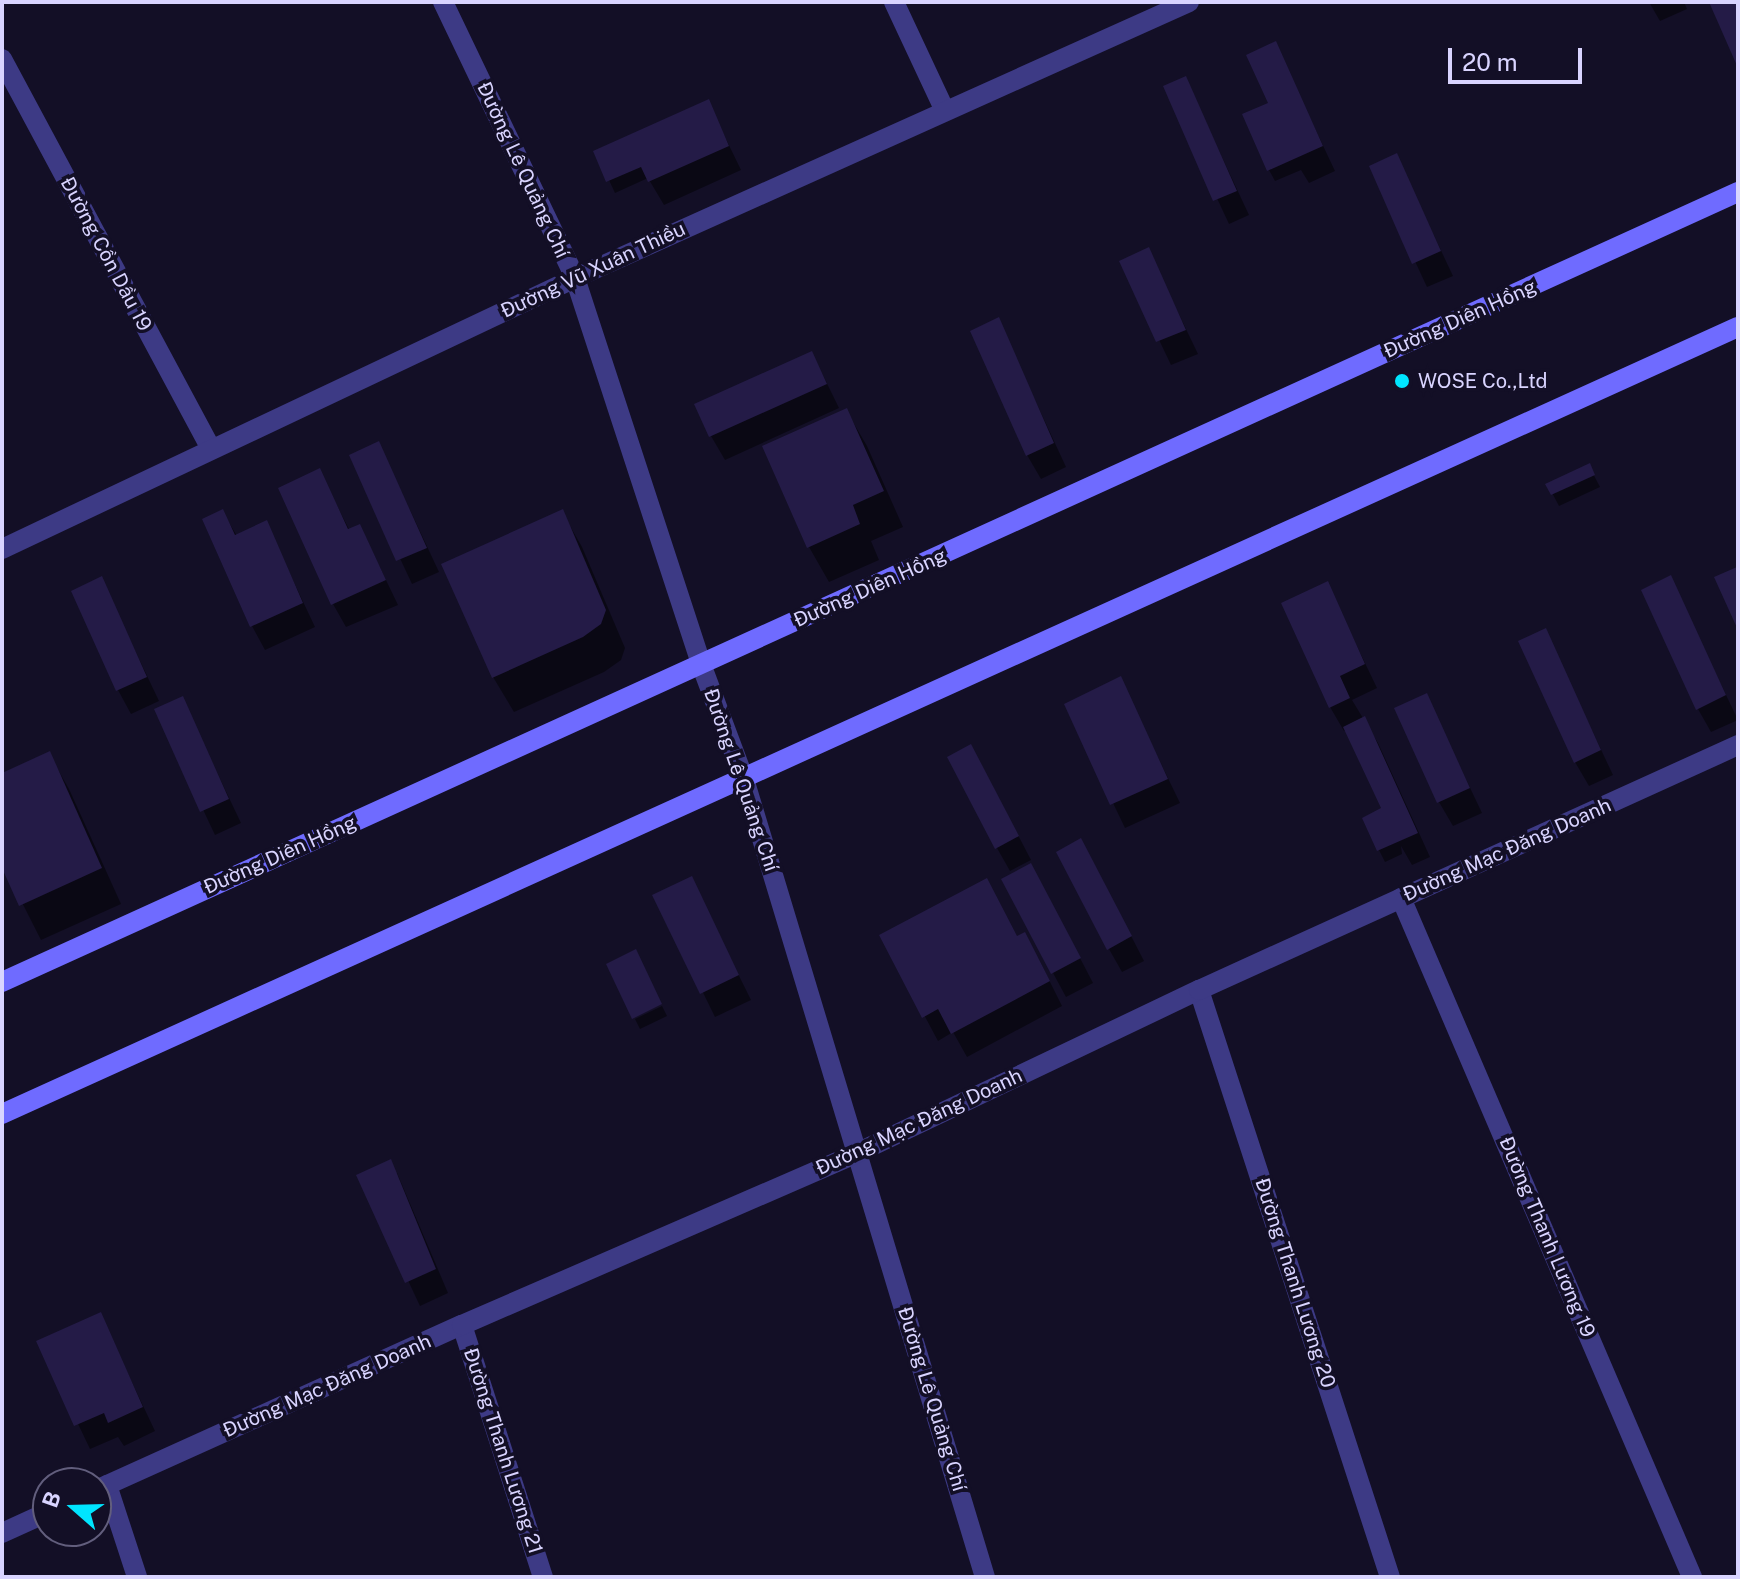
<!DOCTYPE html>
<html>
<head>
<meta charset="utf-8">
<style>
	body { margin:0 }
	#map { position:relative; width:1740px; height:1579px; overflow:hidden; background:#130f26; font-family:"Public Sans",sans-serif }
	div>[style] { position:absolute }
	[style*='--x'] { left:calc(var(--x)*1px); top:calc(var(--y)*1px); width:calc(var(--w)*1px); rotate:calc(var(--a)*1deg) }
	.shadow>* { inset:0; background:#0007 }
	.building>* { inset:0; background:#241b47 }
	.street>* { height:20px; margin:-10px; padding:0 10px; transform-origin:10px; border-radius:10px; background:#3d3a85 }
	.secondary>* { height:20px; margin:-10px; padding:0 10px; transform-origin:10px; border-radius:10px; background:#6f6bff }
	.dots>* { width:22px; height:22px; translate:-50% -50%; box-sizing:border-box; border:4px solid #130f26; border-radius:50% }
	span { translate:-50% -50%; white-space:nowrap; text-align:center; line-height:1.15; -webkit-text-stroke:7px #130f26; paint-order:stroke }
	.street-label { font-size:20px; color:#d9d4ff }
	.poi-label { font-size:20px; color:#d9d4ff }
	.left { translate:0 -50%; text-align:left }
	.frame { position:absolute; inset:0; border:4px solid #d9d4ff; pointer-events:none }
	.north { position:absolute; left:32px; top:1467px; width:80px; height:80px; box-sizing:border-box; background:#130f26; border:2px solid #625e7d; border-radius:50%; rotate:290deg; font-size:22px; font-weight:700; line-height:32px; text-align:center; color:#d9d4ff }
	.north::after { content:''; display:block; margin:auto; width:28px; height:36px; background:#00e5ff; clip-path:polygon(50% 0,100% 100%,50% 72%,0 100%) }
	.scale { position:absolute; left:1448px; top:48px; width:134px; height:36px; box-sizing:border-box; border:4px solid #d9d4ff; border-top:0; padding-left:10px; font-size:24px; line-height:28px; white-space:nowrap; color:#d9d4ff; -webkit-text-stroke:6px #130f26; paint-order:stroke }
</style>
</head>
<body>
<div id="map">
	<div class="shadow">
		<i style="clip-path:polygon(1649px 2px,1684px 2px,1687px 9px,1660px 21px)"></i>
		<i style="clip-path:polygon(1275px 44px,1335px 171px,1309px 183px,1301px 170px,1275px 181px,1269px 170px)"></i>
		<i style="clip-path:polygon(1185px 78px,1249px 215px,1229px 224px,1165px 87px)"></i>
		<i style="clip-path:polygon(708px 102px,741px 170px,664px 205px,648px 178px,615px 193px,596px 152px)"></i>
		<i style="clip-path:polygon(1396px 155px,1453px 276px,1427px 287px,1371px 167px)"></i>
		<i style="clip-path:polygon(1148px 250px,1198px 354px,1171px 365px,1122px 262px)"></i>
		<i style="clip-path:polygon(998px 320px,1066px 467px,1041px 479px,1027px 455px)"></i>
		<i style="clip-path:polygon(812px 353px,839px 408px,725px 460px,711px 436px)"></i>
		<i style="clip-path:polygon(846px 410px,867px 446px,903px 527px,871px 541px,879px 560px,829px 582px,809px 547px)"></i>
		<i style="clip-path:polygon(379px 444px,439px 572px,412px 584px,352px 456px)"></i>
		<i style="clip-path:polygon(1589px 466px,1600px 487px,1559px 506px,1548px 485px)"></i>
		<i style="clip-path:polygon(319px 471px,350px 531px,360px 526px,398px 605px,346px 627px,333px 604px)"></i>
		<i style="clip-path:polygon(222px 511px,237px 536px,266px 523px,315px 627px,265px 650px,252px 626px)"></i>
		<i style="clip-path:polygon(562px 512px,582px 547px,625px 648px,621px 660px,604px 672px,514px 712px,493px 677px)"></i>
		<i style="clip-path:polygon(1670px 578px,1738px 720px,1711px 732px,1698px 709px)"></i>
		<i style="clip-path:polygon(101px 579px,159px 701px,131px 714px,118px 690px)"></i>
		<i style="clip-path:polygon(1327px 584px,1377px 688px,1352px 700px,1378px 743px,1430px 857px,1412px 865px,1401px 846px,1402px 854px,1385px 862px,1379px 850px,1364px 818px,1388px 819px,1347px 730px,1344px 731px,1330px 707px,1283px 604px)"></i>
		<i style="clip-path:polygon(1545px 631px,1613px 775px,1589px 786px,1575px 762px)"></i>
		<i style="clip-path:polygon(1120px 679px,1180px 803px,1125px 828px,1066px 705px)"></i>
		<i style="clip-path:polygon(1426px 695px,1482px 813px,1453px 826px,1439px 802px)"></i>
		<i style="clip-path:polygon(182px 699px,241px 823px,215px 835px,156px 710px)"></i>
		<i style="clip-path:polygon(49px 754px,69px 789px,121px 904px,41px 940px,2px 863px,2px 775px)"></i>
		<i style="clip-path:polygon(984px 770px,1031px 860px,1010px 871px,997px 848px)"></i>
		<i style="clip-path:polygon(1094px 864px,1144px 961px,1122px 972px,1109px 949px)"></i>
		<i style="clip-path:polygon(691px 879px,751px 1000px,715px 1017px,655px 895px)"></i>
		<i style="clip-path:polygon(1003px 880px,1044px 889px,1093px 983px,1066px 997px)"></i>
		<i style="clip-path:polygon(882px 936px,1017px 938px,1038px 958px,1062px 1006px,967px 1057px,953px 1032px,938px 1041px)"></i>
		<i style="clip-path:polygon(662px 1006px,667px 1016px,640px 1029px,635px 1019px)"></i>
		<i style="clip-path:polygon(397px 1173px,448px 1293px,420px 1306px,359px 1176px)"></i>
		<i style="clip-path:polygon(100px 1315px,155px 1431px,124px 1446px,118px 1437px,90px 1449px,39px 1342px)"></i>
	</div>
	<div class="building">
		<i style="clip-path:polygon(1709px 2px,1738px 2px,1738px 68px)"></i>
		<i style="clip-path:polygon(1276px 41px,1323px 146px,1267px 171px,1242px 114px,1268px 103px,1246px 55px)"></i>
		<i style="clip-path:polygon(1186px 76px,1237px 191px,1213px 201px,1163px 86px)"></i>
		<i style="clip-path:polygon(709px 99px,729px 146px,648px 182px,641px 167px,606px 182px,593px 151px)"></i>
		<i style="clip-path:polygon(1397px 153px,1441px 251px,1412px 264px,1369px 166px)"></i>
		<i style="clip-path:polygon(1149px 247px,1186px 330px,1156px 342px,1119px 261px)"></i>
		<i style="clip-path:polygon(999px 317px,1054px 443px,1026px 456px,970px 331px)"></i>
		<i style="clip-path:polygon(812px 351px,827px 384px,709px 437px,694px 404px)"></i>
		<i style="clip-path:polygon(847px 408px,884px 491px,853px 505px,860px 524px,807px 548px,762px 446px)"></i>
		<i style="clip-path:polygon(379px 441px,427px 548px,396px 561px,349px 455px)"></i>
		<i style="clip-path:polygon(1590px 463px,1595px 475px,1551px 495px,1545px 484px)"></i>
		<i style="clip-path:polygon(320px 468px,348px 529px,360px 524px,386px 580px,331px 605px,278px 488px)"></i>
		<i style="clip-path:polygon(223px 509px,235px 535px,267px 520px,303px 603px,250px 627px,202px 519px)"></i>
		<i style="clip-path:polygon(563px 509px,606px 610px,601px 624px,583px 637px,492px 678px,441px 564px)"></i>
		<i style="clip-path:polygon(1737px 567px,1738px 570px,1738px 630px,1714px 577px)"></i>
		<i style="clip-path:polygon(1671px 575px,1726px 695px,1696px 710px,1641px 590px)"></i>
		<i style="clip-path:polygon(102px 576px,147px 677px,116px 691px,71px 591px)"></i>
		<i style="clip-path:polygon(1328px 581px,1365px 664px,1340px 676px,1350px 698px,1329px 708px,1281px 603px)"></i>
		<i style="clip-path:polygon(1546px 628px,1601px 750px,1574px 763px,1518px 641px)"></i>
		<i style="clip-path:polygon(1121px 676px,1168px 779px,1110px 805px,1064px 704px)"></i>
		<i style="clip-path:polygon(1427px 693px,1470px 788px,1437px 803px,1394px 708px)"></i>
		<i style="clip-path:polygon(183px 696px,229px 799px,200px 812px,154px 709px)"></i>
		<i style="clip-path:polygon(1365px 716px,1418px 833px,1377px 851px,1362px 818px,1381px 808px,1343px 727px)"></i>
		<i style="clip-path:polygon(971px 744px,1019px 836px,995px 849px,947px 757px)"></i>
		<i style="clip-path:polygon(50px 751px,102px 868px,19px 906px,2px 868px,2px 773px)"></i>
		<i style="clip-path:polygon(1081px 838px,1132px 936px,1107px 950px,1056px 852px)"></i>
		<i style="clip-path:polygon(1031px 863px,1081px 958px,1051px 974px,1001px 879px)"></i>
		<i style="clip-path:polygon(692px 876px,739px 975px,700px 994px,652px 895px)"></i>
		<i style="clip-path:polygon(987px 878px,1017px 936px,1025px 932px,1050px 981px,951px 1034px,938px 1009px,922px 1018px,879px 935px)"></i>
		<i style="clip-path:polygon(636px 949px,662px 1004px,632px 1019px,606px 964px)"></i>
		<i style="clip-path:polygon(391px 1159px,436px 1269px,405px 1283px,356px 1175px)"></i>
		<i style="clip-path:polygon(101px 1312px,143px 1407px,108px 1423px,104px 1413px,74px 1426px,36px 1341px)"></i>
	</div>
	<div class="street">
		<i style="--x:443;--y:2;--w:306;--a:64.4"></i>
		<i style="--x:575;--y:278;--w:406;--a:71.9"></i>
		<i style="--x:701;--y:664;--w:123;--a:69.5"></i>
		<i style="--x:744;--y:779;--w:834;--a:73.2"></i>
		<i style="--x:894;--y:2;--w:120;--a:64.9"></i>
		<i style="--x:2;--y:59;--w:442;--a:61.8"></i>
		<i style="--x:2;--y:549;--w:634;--a:-25.31"></i>
		<i style="--x:575;--y:278;--w:673;--a:-24.2"></i>
		<i style="--x:1401;--y:898;--w:739;--a:66.8"></i>
		<i style="--x:1199;--y:990;--w:617;--a:71.98"></i>
		<i style="--x:462;--y:1325;--w:265;--a:72.2"></i>
		<i style="--x:107;--y:1485;--w:97;--a:71.9"></i>
		<i style="--x:96;--y:1490;--w:401;--a:-24.3"></i>
		<i style="--x:462;--y:1325;--w:431;--a:-23.5"></i>
		<i style="--x:857;--y:1153;--w:379;--a:-25.5"></i>
		<i style="--x:1199;--y:990;--w:592;--a:-24.44"></i>
		<i style="--x:2;--y:1533;--w:51;--a:-24.5"></i>
	</div>
	<div class="secondary">
		<i style="--x:2;--y:982;--w:1907;--a:-24.47"></i>
		<i style="--x:2;--y:1114;--w:1906;--a:-24.39"></i>
	</div>
	<div class="dots">
		<i style="left:1402px;top:381px;background:#00e5ff"></i>
	</div>
	<div class="street-label">
		<span style="left:523px;top:170px;rotate:65deg">Đường Lê Quảng Chí</span>
		<span style="left:106px;top:254px;rotate:62deg">Đường Cồn Dầu 19</span>
		<span style="left:593px;top:270px;rotate:-25deg">Đường Vũ Xuân Thiều</span>
		<span style="left:1460px;top:319px;rotate:-24deg">Đường Diên Hồng</span>
		<span style="left:870px;top:588px;rotate:-24deg">Đường Diên Hồng</span>
		<span style="left:741px;top:780px;rotate:71deg">Đường Lê Quảng Chí</span>
		<span style="left:1507px;top:850px;rotate:-24deg">Đường Mạc Đăng Doanh</span>
		<span style="left:280px;top:855px;rotate:-24deg">Đường Diên Hồng</span>
		<span style="left:919px;top:1122px;rotate:-25deg">Đường Mạc Đăng Doanh</span>
		<span style="left:1547px;top:1237px;rotate:67deg">Đường Thanh Lương 19</span>
		<span style="left:1295px;top:1283px;rotate:72deg">Đường Thanh Lương 20</span>
		<span style="left:327px;top:1386px;rotate:-24deg">Đường Mạc Đăng Doanh</span>
		<span style="left:932px;top:1399px;rotate:73deg">Đường Lê Quảng Chí</span>
		<span style="left:503px;top:1451px;rotate:72deg">Đường Thanh Lương 21</span>
	</div>
	<div class="poi-label">
		<span class="left" style="left:1418px;top:381px">WOSE Co.,Ltd</span>
	</div>
	<div class="frame"></div>
	<div class="north">B</div>
	<div class="scale">20 m</div>
</div>
</body>
</html>
